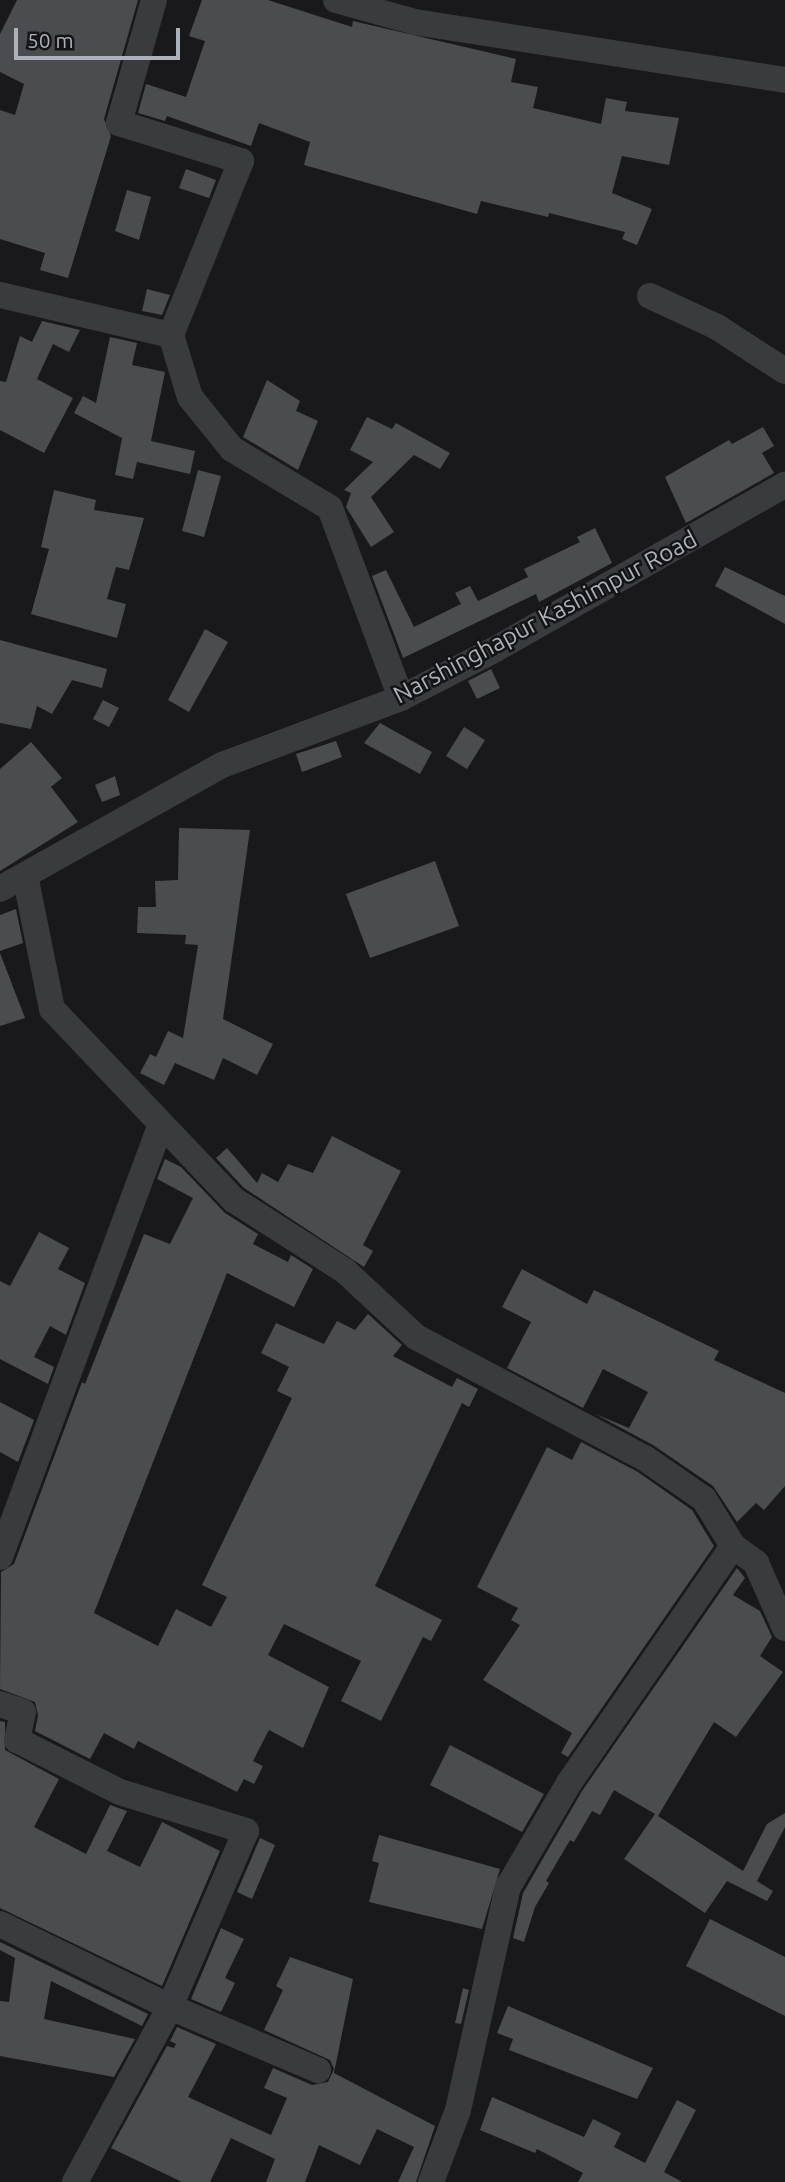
<!DOCTYPE html>
<html>
<head>
<meta charset="utf-8">
<style>
	body { margin:0 }
	#map { position:relative; width:785px; height:2182px; overflow:hidden; background:#19191b; font-family:Ubuntu,sans-serif }
	div>[style] { position:absolute }
	[style*='--x'] { left:calc(var(--x)*1px); top:calc(var(--y)*1px); width:calc(var(--w)*1px); rotate:calc(var(--a)*1deg) }
	.building>* { inset:0; background:#4b4c50 }
	.minor>* { height:26px; margin:-13px; padding:0 13px; transform-origin:13px; border-radius:13px; background:#3a3b3f }
	span { translate:-50% -50%; white-space:nowrap; text-align:center; line-height:1.15; -webkit-text-stroke:5px #141416; paint-order:stroke }
	.street-label { font-size:24px; color:#adb1b9 }
	.scale { position:absolute; left:14px; top:28px; width:166px; height:32px; box-sizing:border-box; border:4px solid #adb1b9; border-top:0; padding-left:9px; font-size:21px; line-height:24px; white-space:nowrap; color:#adb1b9; -webkit-text-stroke:5px #141416; paint-order:stroke }
</style>
</head>
<body>
<div id="map">
	<div class="building">
		<i style="clip-path:polygon(17px 0,138px 0,104px 119px,111px 136px,68px 278px,40px 270px,45px 253px,0 239px,0 110px,15px 115px,24px 84px,0 72px,0 34px)"></i>
		<i style="clip-path:polygon(202px 0,268px 0,352px 27px,353px 21px,516px 59px,511px 82px,538px 87px,533px 108px,601px 124px,606px 98px,627px 102px,625px 111px,679px 118px,669px 165px,622px 156px,612px 193px,652px 209px,637px 245px,622px 239px,625px 232px,549px 213px,548px 217px,481px 201px,477px 214px,304px 165px,310px 142px,259px 123px,251px 146px,167px 116px,165px 121px,138px 113px,146px 84px,186px 97px,205px 41px,189px 36px)"></i>
		<i style="clip-path:polygon(186px 169px,216px 180px,209px 198px,179px 188px)"></i>
		<i style="clip-path:polygon(127px 190px,151px 197px,139px 240px,115px 231px)"></i>
		<i style="clip-path:polygon(147px 289px,170px 295px,162px 315px,142px 311px)"></i>
		<i style="clip-path:polygon(42px 321px,80px 330px,69px 352px,53px 344px,37px 379px,73px 398px,44px 453px,0 430px,0 381px,6px 382px,20px 336px,32px 342px)"></i>
		<i style="clip-path:polygon(110px 337px,137px 343px,132px 365px,165px 372px,151px 441px,195px 451px,190px 474px,137px 462px,133px 479px,115px 475px,122px 438px,74px 413px,83px 396px,96px 403px)"></i>
		<i style="clip-path:polygon(267px 380px,300px 401px,296px 411px,318px 421px,298px 470px,243px 437px)"></i>
		<i style="clip-path:polygon(367px 417px,392px 429px,396px 423px,450px 453px,440px 469px,414px 455px,371px 497px,394px 532px,371px 547px,346px 507px,351px 493px,344px 490px,373px 462px,350px 450px)"></i>
		<i style="clip-path:polygon(763px 427px,774px 446px,762px 453px,774px 473px,686px 523px,665px 477px,729px 440px,732px 444px)"></i>
		<i style="clip-path:polygon(198px 470px,221px 476px,204px 537px,182px 531px)"></i>
		<i style="clip-path:polygon(54px 490px,96px 500px,94px 510px,144px 518px,129px 570px,116px 567px,107px 599px,126px 604px,117px 638px,31px 614px,49px 549px,41px 547px)"></i>
		<i style="clip-path:polygon(595px 528px,612px 563px,539px 602px,536px 594px,403px 658px,372px 576px,386px 570px,414px 627px,461px 604px,455px 593px,470px 586px,478px 601px,528px 577px,524px 569px,580px 542px,577px 537px)"></i>
		<i style="clip-path:polygon(725px 567px,785px 596px,785px 624px,715px 586px)"></i>
		<i style="clip-path:polygon(205px 629px,228px 642px,189px 712px,168px 700px)"></i>
		<i style="clip-path:polygon(0 640px,107px 669px,102px 688px,72px 680px,52px 714px,37px 706px,31px 729px,0 723px)"></i>
		<i style="clip-path:polygon(491px 669px,500px 688px,477px 699px,468px 681px)"></i>
		<i style="clip-path:polygon(103px 700px,119px 708px,109px 727px,93px 719px)"></i>
		<i style="clip-path:polygon(380px 723px,432px 752px,420px 774px,364px 743px)"></i>
		<i style="clip-path:polygon(464px 727px,485px 740px,467px 769px,446px 756px)"></i>
		<i style="clip-path:polygon(336px 741px,342px 757px,302px 772px,296px 754px)"></i>
		<i style="clip-path:polygon(31px 742px,62px 778px,51px 787px,78px 822px,0 871px,0 769px)"></i>
		<i style="clip-path:polygon(115px 776px,120px 795px,102px 802px,95px 785px)"></i>
		<i style="clip-path:polygon(179px 828px,250px 830px,223px 1019px,273px 1044px,257px 1075px,223px 1058px,214px 1080px,175px 1063px,164px 1085px,140px 1073px,150px 1054px,156px 1057px,168px 1031px,183px 1038px,198px 945px,185px 944px,186px 935px,137px 933px,138px 907px,156px 907px,155px 881px,178px 880px)"></i>
		<i style="clip-path:polygon(435px 861px,459px 926px,370px 958px,346px 894px)"></i>
		<i style="clip-path:polygon(16px 909px,23px 943px,0 951px,0 915px)"></i>
		<i style="clip-path:polygon(0 953px,25px 1018px,0 1026px)"></i>
		<i style="clip-path:polygon(332px 1136px,401px 1171px,363px 1245px,373px 1251px,364px 1267px,244px 1188px,216px 1158px,227px 1148px,257px 1183px,262px 1173px,278px 1182px,288px 1164px,313px 1173px)"></i>
		<i style="clip-path:polygon(165px 1159px,181px 1167px,225px 1213px,258px 1234px,253px 1244px,288px 1262px,291px 1255px,313px 1269px,294px 1307px,227px 1273px,94px 1613px,158px 1646px,176px 1609px,211px 1627px,227px 1597px,202px 1585px,292px 1398px,277px 1391px,289px 1367px,261px 1353px,276px 1323px,324px 1344px,337px 1321px,355px 1330px,368px 1314px,402px 1345px,393px 1356px,452px 1387px,457px 1378px,478px 1389px,469px 1407px,462px 1403px,375px 1586px,442px 1620px,431px 1641px,423px 1637px,381px 1721px,341px 1701px,361px 1661px,284px 1624px,268px 1655px,329px 1687px,303px 1748px,269px 1730px,253px 1761px,263px 1766px,254px 1784px,244px 1779px,237px 1792px,138px 1741px,134px 1749px,104px 1733px,90px 1759px,35px 1731px,38px 1715px,35px 1702px,0 1689px,1px 1572px,14px 1564px,82px 1382px,85px 1384px,144px 1234px,170px 1244px,193px 1198px,157px 1179px)"></i>
		<i style="clip-path:polygon(39px 1232px,69px 1248px,58px 1269px,85px 1283px,66px 1335px,50px 1326px,34px 1357px,54px 1367px,48px 1384px,0 1359px,0 1281px,10px 1286px)"></i>
		<i style="clip-path:polygon(522px 1269px,587px 1304px,594px 1290px,719px 1351px,714px 1360px,785px 1393px,785px 1486px,764px 1510px,756px 1503px,737px 1522px,713px 1486px,653px 1445px,595px 1414px,629px 1428px,648px 1392px,603px 1369px,583px 1408px,507px 1368px,531px 1322px,502px 1307px)"></i>
		<i style="clip-path:polygon(0 1402px,34px 1420px,18px 1462px,0 1452px)"></i>
		<i style="clip-path:polygon(581px 1442px,638px 1472px,692px 1510px,714px 1546px,568px 1757px,561px 1753px,572px 1733px,483px 1680px,520px 1625px,511px 1620px,518px 1608px,477px 1587px,547px 1447px,572px 1460px)"></i>
		<i style="clip-path:polygon(737px 1568px,745px 1578px,733px 1595px,760px 1611px,772px 1637px,760px 1656px,783px 1672px,736px 1737px,714px 1722px,658px 1816px,743px 1871px,767px 1824px,785px 1813px,785px 1827px,757px 1881px,773px 1891px,767px 1901px,727px 1881px,705px 1913px,624px 1859px,655px 1814px,614px 1790px,600px 1815px,592px 1811px,574px 1842px,570px 1840px,546px 1881px,549px 1883px,535px 1907px,524px 1942px,513px 1938px,523px 1893px,582px 1791px)"></i>
		<i style="clip-path:polygon(0 1721px,5px 1722px,5px 1750px,59px 1779px,34px 1827px,86px 1854px,110px 1805px,127px 1811px,107px 1851px,140px 1867px,162px 1822px,220px 1851px,162px 1986px,0 1908px)"></i>
		<i style="clip-path:polygon(450px 1745px,544px 1794px,522px 1832px,430px 1785px)"></i>
		<i style="clip-path:polygon(379px 1835px,500px 1869px,482px 1929px,369px 1902px,379px 1863px,372px 1861px)"></i>
		<i style="clip-path:polygon(260px 1838px,275px 1845px,252px 1899px,237px 1892px)"></i>
		<i style="clip-path:polygon(710px 1919px,785px 1957px,785px 2016px,686px 1966px)"></i>
		<i style="clip-path:polygon(221px 1928px,244px 1939px,225px 1978px,235px 1983px,221px 2012px,191px 1999px)"></i>
		<i style="clip-path:polygon(0 1942px,148px 2014px,142px 2026px,51px 1981px,44px 2019px,135px 2039px,114px 2077px,0 2056px,0 2001px,9px 2002px,15px 1958px,0 1950px)"></i>
		<i style="clip-path:polygon(290px 1957px,353px 1979px,334px 2073px,435px 2126px,416px 2182px,398px 2182px,414px 2147px,377px 2129px,360px 2165px,319px 2145px,305px 2182px,266px 2182px,275px 2159px,231px 2138px,210px 2182px,182px 2182px,111px 2148px,167px 2046px,174px 2048px,176px 2044px,170px 2041px,177px 2027px,216px 2044px,188px 2097px,271px 2135px,287px 2098px,264px 2088px,273px 2068px,312px 2085px,328px 2082px,334px 2069px,330px 2060px,264px 2030px,283px 1990px,276px 1986px)"></i>
		<i style="clip-path:polygon(463px 1988px,469px 1990px,461px 2024px,455px 2023px)"></i>
		<i style="clip-path:polygon(508px 2006px,653px 2068px,637px 2099px,509px 2050px,513px 2039px,497px 2033px)"></i>
		<i style="clip-path:polygon(492px 2097px,584px 2137px,593px 2119px,621px 2133px,614px 2147px,645px 2163px,677px 2100px,696px 2110px,664px 2172px,682px 2182px,578px 2182px,583px 2173px,537px 2149px,535px 2153px,480px 2130px)"></i>
	</div>
	<div class="minor">
		<i style="--x:154;--y:0;--w:128;--a:105.9"></i>
		<i style="--x:119;--y:123;--w:128;--a:17.3"></i>
		<i style="--x:241;--y:161;--w:188;--a:111.9"></i>
		<i style="--x:336;--y:0;--w:82;--a:15.6"></i>
		<i style="--x:415;--y:22;--w:375;--a:8.9"></i>
		<i style="--x:0;--y:295;--w:176;--a:13.2"></i>
		<i style="--x:171;--y:335;--w:65;--a:73"></i>
		<i style="--x:190;--y:397;--w:67;--a:51.1"></i>
		<i style="--x:232;--y:449;--w:114;--a:31"></i>
		<i style="--x:330;--y:508;--w:203;--a:69.5"></i>
		<i style="--x:650;--y:296;--w:74;--a:24.8"></i>
		<i style="--x:717;--y:327;--w:81;--a:32.9"></i>
		<i style="--x:25;--y:875;--w:137;--a:78.6"></i>
		<i style="--x:52;--y:1009;--w:264;--a:46.4"></i>
		<i style="--x:234;--y:1200;--w:132;--a:32.6"></i>
		<i style="--x:345;--y:1271;--w:97;--a:42.9"></i>
		<i style="--x:416;--y:1337;--w:260;--a:27.9"></i>
		<i style="--x:646;--y:1459;--w:70;--a:34.6"></i>
		<i style="--x:704;--y:1499;--w:55;--a:58.3"></i>
		<i style="--x:733;--y:1546;--w:29;--a:36"></i>
		<i style="--x:756;--y:1563;--w:71;--a:66"></i>
		<i style="--x:0;--y:889;--w:254;--a:-29.2"></i>
		<i style="--x:222;--y:765;--w:191;--a:-20.5"></i>
		<i style="--x:401;--y:698;--w:105;--a:-27.3"></i>
		<i style="--x:494;--y:650;--w:335;--a:-29.6"></i>
		<i style="--x:0;--y:1557;--w:462;--a:-69.6"></i>
		<i style="--x:0;--y:1704;--w:24;--a:19"></i>
		<i style="--x:23;--y:1712;--w:29;--a:102"></i>
		<i style="--x:17;--y:1740;--w:115;--a:26.8"></i>
		<i style="--x:120;--y:1792;--w:132;--a:17.2"></i>
		<i style="--x:246;--y:1831;--w:192;--a:113.4"></i>
		<i style="--x:170;--y:2007;--w:199;--a:118.5"></i>
		<i style="--x:0;--y:1924;--w:189;--a:26"></i>
		<i style="--x:170;--y:2007;--w:161;--a:23.1"></i>
		<i style="--x:431;--y:2182;--w:77;--a:-69.4"></i>
		<i style="--x:458;--y:2110;--w:229;--a:-77.4"></i>
		<i style="--x:508;--y:1887;--w:121;--a:-59.6"></i>
		<i style="--x:569;--y:1783;--w:288;--a:-55.3"></i>
	</div>
	<div class="street-label">
		<span style="left:545px;top:617px;rotate:-28deg">Narshinghapur Kashimpur Road</span>
	</div>
	<div class="scale">50 m</div>
</div>
</body>
</html>
